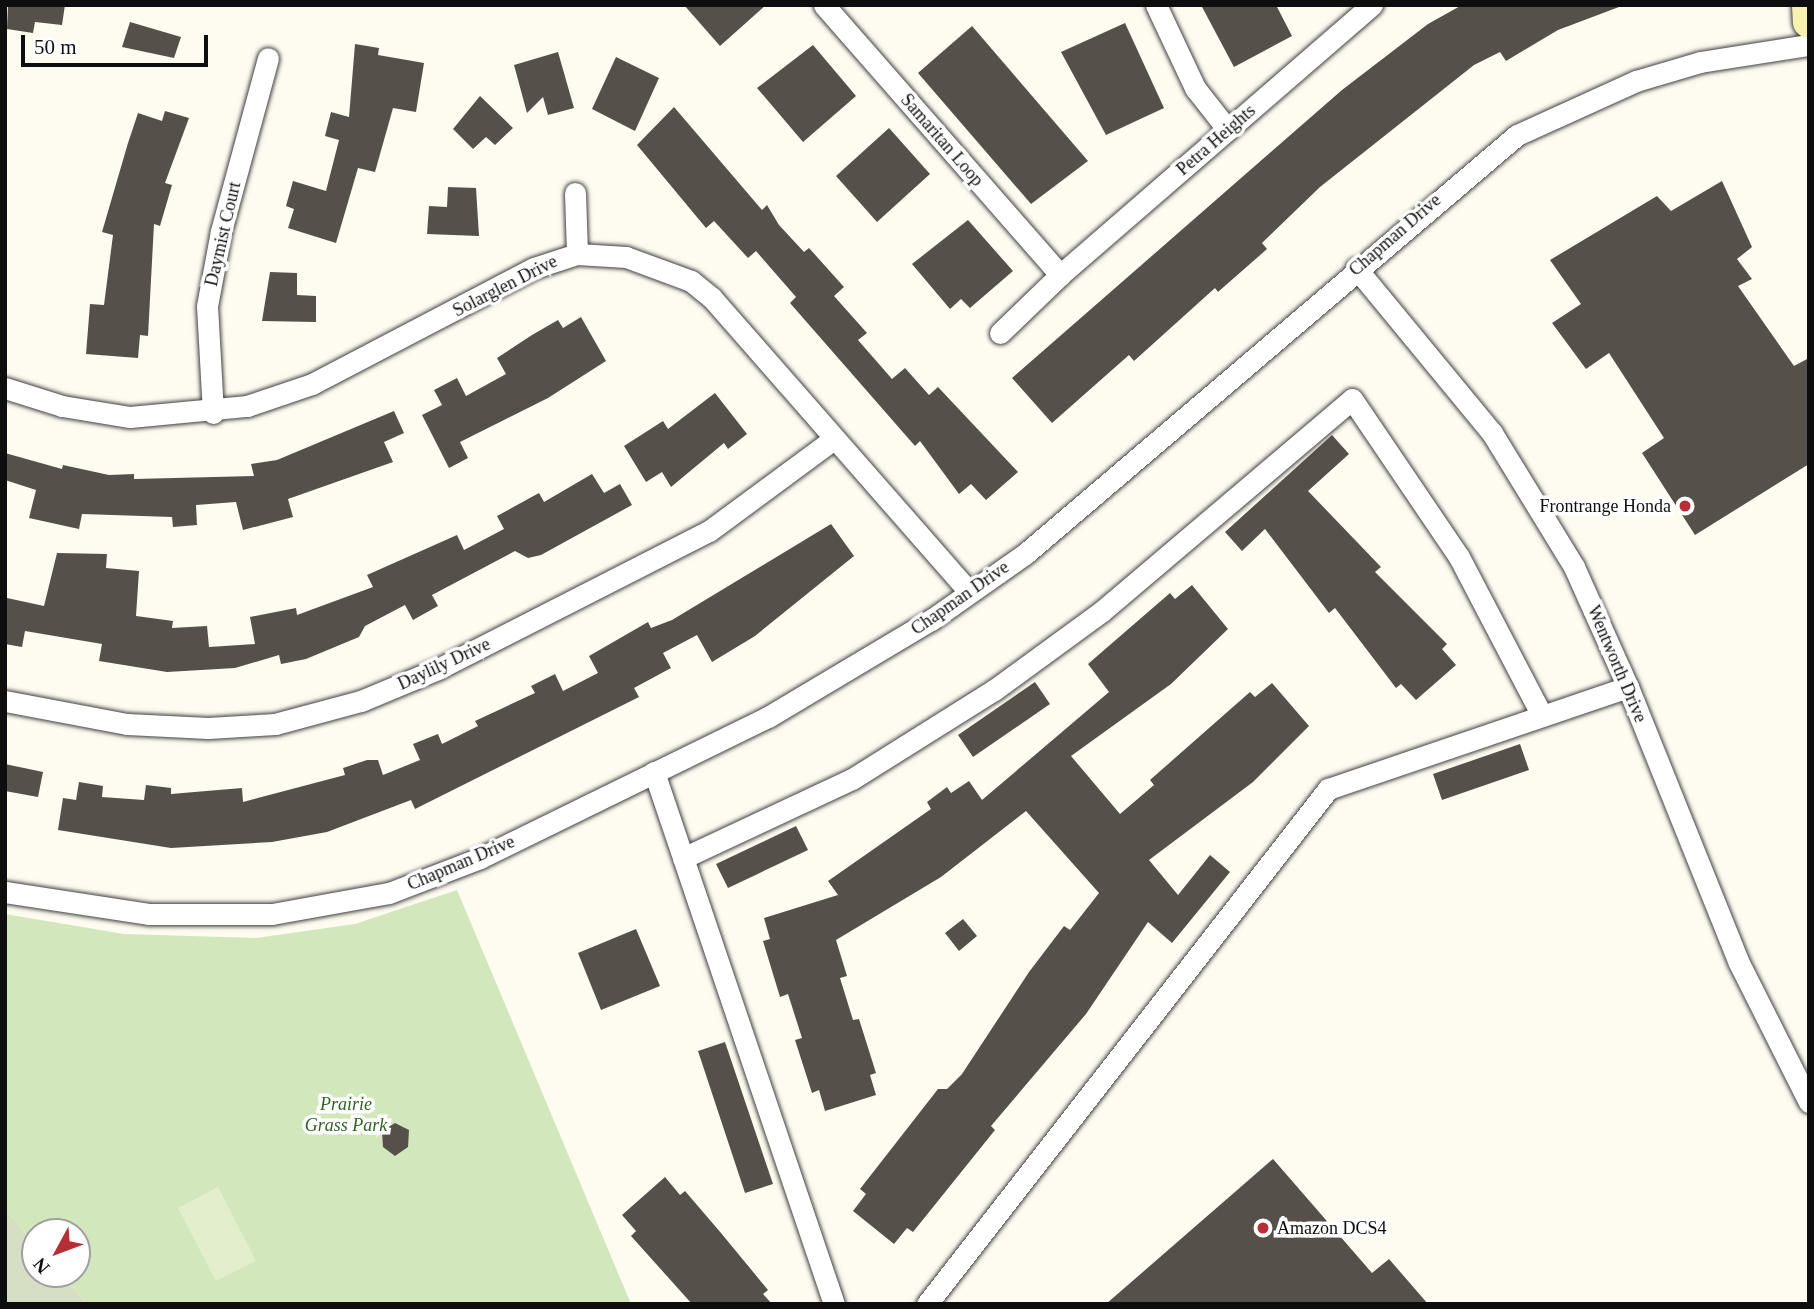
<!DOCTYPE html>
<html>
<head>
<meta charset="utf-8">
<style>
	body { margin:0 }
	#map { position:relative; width:1814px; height:1309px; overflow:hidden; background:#fefbf1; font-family:"Times New Roman",serif }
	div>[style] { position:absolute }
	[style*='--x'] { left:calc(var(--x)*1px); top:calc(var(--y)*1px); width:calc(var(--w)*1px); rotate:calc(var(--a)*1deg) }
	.green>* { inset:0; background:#d2e7bc }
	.cemetery>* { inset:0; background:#d6dfc3 }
	.pitch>* { inset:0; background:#e3eecd }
	.building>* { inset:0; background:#56504b }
	.roads { filter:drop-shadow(0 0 2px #414141) drop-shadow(0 0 2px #414141) }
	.street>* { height:21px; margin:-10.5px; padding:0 10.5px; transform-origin:10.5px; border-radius:10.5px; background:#fff }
	.secondary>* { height:32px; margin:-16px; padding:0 16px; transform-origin:16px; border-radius:16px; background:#f9f1b0 }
	.dots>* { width:19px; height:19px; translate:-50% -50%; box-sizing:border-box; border:4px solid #fff; border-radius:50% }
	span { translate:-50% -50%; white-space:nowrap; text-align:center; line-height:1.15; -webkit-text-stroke:7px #fff; paint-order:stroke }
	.street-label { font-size:18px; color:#0e0e0e }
	.poi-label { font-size:18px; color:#0e0e0e }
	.right { translate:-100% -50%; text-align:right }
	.left { translate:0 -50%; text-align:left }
	.park-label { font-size:18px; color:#306223; font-style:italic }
	.frame { position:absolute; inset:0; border:7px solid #0e0e0e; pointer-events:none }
	.north { position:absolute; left:21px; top:1218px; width:70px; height:70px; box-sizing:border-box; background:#fff; border:2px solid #9f9f9f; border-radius:50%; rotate:229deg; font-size:19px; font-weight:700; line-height:28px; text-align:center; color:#0e0e0e }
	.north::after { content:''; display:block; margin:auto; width:24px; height:32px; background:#b62f36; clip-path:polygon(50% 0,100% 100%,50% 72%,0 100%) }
	.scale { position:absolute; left:21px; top:35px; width:187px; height:32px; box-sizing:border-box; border:4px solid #0e0e0e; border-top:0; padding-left:9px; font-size:21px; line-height:24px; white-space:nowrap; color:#0e0e0e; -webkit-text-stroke:5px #fff; paint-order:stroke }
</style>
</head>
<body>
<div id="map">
	<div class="green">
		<i style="clip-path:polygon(457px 890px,631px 1304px,87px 1304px,61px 1274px,77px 1274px,77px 1232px,35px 1232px,35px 1244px,5px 1209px,5px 914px,124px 934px,256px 938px,355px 924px)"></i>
	</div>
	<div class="cemetery">
		<i style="clip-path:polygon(5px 1209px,35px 1244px,35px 1274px,61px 1274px,87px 1304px,5px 1304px)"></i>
	</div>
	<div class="pitch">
		<i style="clip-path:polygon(218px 1187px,256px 1261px,216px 1281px,178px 1208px)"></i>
	</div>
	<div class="building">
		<i style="clip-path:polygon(8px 5px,65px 5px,62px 25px,35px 22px,33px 33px,7px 29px)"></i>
		<i style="clip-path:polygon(684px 5px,766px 5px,720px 46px)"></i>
		<i style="clip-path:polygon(1201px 5px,1276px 5px,1292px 36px,1234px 67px)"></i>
		<i style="clip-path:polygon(1462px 5px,1619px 7px,1558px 30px,1506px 61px,1500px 52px,1474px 65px,1320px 187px,1262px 243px,1267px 249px,1218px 292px,1215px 288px,1134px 361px,1129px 355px,1052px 423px,1012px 378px,1342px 90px,1428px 24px)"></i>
		<i style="clip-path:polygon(130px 22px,181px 37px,174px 58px,122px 47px)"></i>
		<i style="clip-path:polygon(1125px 23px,1164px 108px,1106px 135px,1061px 52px)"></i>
		<i style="clip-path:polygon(972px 26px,1088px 161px,1031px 204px,918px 73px)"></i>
		<i style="clip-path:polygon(355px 44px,379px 48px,378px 55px,424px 63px,416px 112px,393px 108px,375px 172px,358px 168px,336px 243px,288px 228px,294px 209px,286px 206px,293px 181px,326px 191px,339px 140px,325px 136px,331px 112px,349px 117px)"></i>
		<i style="clip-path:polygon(813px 45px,856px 96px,803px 142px,757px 88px)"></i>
		<i style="clip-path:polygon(558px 52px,574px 108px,548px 115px,543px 97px,527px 113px,514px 65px)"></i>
		<i style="clip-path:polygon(616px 57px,659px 78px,635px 131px,592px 109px)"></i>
		<i style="clip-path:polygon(480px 96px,513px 128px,495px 145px,486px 137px,473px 149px,453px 129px)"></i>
		<i style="clip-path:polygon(674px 107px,762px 210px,767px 205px,779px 225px,804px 252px,809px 248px,844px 287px,834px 296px,867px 333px,858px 340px,892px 379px,905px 368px,929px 395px,938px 387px,1018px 472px,986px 500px,971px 484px,959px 494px,920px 441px,915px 446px,790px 303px,796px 297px,756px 251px,748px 258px,714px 221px,706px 228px,637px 145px)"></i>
		<i style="clip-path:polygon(165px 111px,189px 118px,165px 183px,172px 185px,160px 226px,154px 224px,148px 336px,140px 335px,138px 358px,86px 354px,90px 304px,104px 305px,113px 235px,102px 232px,128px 143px,138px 113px,162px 121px)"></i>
		<i style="clip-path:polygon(889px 128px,930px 174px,877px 222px,836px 176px)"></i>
		<i style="clip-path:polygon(1722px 181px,1752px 247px,1737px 259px,1752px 279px,1738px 286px,1794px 366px,1809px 358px,1809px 464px,1695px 535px,1642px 453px,1664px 438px,1609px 353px,1586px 369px,1552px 323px,1581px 304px,1550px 260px,1657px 196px,1671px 211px)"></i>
		<i style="clip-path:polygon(448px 187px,476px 188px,479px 236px,427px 234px,429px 206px,447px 207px)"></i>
		<i style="clip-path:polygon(968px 220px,1013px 271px,970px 308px,961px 299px,950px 309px,912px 264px)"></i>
		<i style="clip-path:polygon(270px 272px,297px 273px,297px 295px,316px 296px,316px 322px,262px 321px)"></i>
		<i style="clip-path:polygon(581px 317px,606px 361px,548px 398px,460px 442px,468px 458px,449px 468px,422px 415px,442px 405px,434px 390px,457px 378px,466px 396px,506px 374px,497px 358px,532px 335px,558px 320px,563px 328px)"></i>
		<i style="clip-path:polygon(715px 393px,747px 434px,728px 449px,724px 443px,671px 487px,662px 472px,646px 482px,624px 446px,663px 421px,668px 429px)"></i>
		<i style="clip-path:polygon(394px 411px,404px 433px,384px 442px,393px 462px,288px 499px,293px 517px,243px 530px,236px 502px,196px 505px,197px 525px,173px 527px,172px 517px,82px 514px,79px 529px,29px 518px,36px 490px,5px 480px,5px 453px,62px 469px,63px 465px,109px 475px,134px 474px,134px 479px,254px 476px,251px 464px,277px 460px)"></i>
		<i style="clip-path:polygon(1332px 435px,1349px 454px,1308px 491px,1381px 567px,1375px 572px,1447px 644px,1442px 649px,1456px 665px,1416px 700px,1401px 684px,1396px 688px,1335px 608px,1329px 613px,1265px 529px,1242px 551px,1225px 532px)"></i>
		<i style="clip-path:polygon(592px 474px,604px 493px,620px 484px,632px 505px,541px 555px,528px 558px,515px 551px,432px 595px,438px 606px,413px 620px,405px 605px,365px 626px,359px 637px,306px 659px,281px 664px,279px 655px,235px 668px,167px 672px,99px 661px,102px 644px,25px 631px,22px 647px,5px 644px,7px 598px,44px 606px,57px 553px,107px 554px,106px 568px,139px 571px,136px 616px,173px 621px,172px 628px,207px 626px,209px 647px,255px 644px,250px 617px,296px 608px,297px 615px,373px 587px,367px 575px,457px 535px,464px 550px,504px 529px,497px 516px,539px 493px,544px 502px)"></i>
		<i style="clip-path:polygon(831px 524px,854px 556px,755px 636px,712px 662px,697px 635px,663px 653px,671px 668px,634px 688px,639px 697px,415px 809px,411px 800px,327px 832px,272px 842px,171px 848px,58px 830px,63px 798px,76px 800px,79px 782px,103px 786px,102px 797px,144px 800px,146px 785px,171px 788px,171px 794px,242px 788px,243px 802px,345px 775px,343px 768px,367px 760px,378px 760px,383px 775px,420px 760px,413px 744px,438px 734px,442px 744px,478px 726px,475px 721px,535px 693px,531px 686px,555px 674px,563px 691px,598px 673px,589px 656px,648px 622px,651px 628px,672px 620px)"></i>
		<i style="clip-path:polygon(1192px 585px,1228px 629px,1171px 684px,1071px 756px,1120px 814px,1154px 785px,1150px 780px,1250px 692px,1255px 697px,1272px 683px,1309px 726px,1253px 782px,1149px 860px,1178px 895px,1210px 855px,1230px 872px,1172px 943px,1148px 922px,1086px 1014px,991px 1126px,995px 1130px,913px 1232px,907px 1228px,894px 1244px,853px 1211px,866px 1194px,860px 1189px,938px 1089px,947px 1089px,962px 1074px,1029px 972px,1064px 926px,1070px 930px,1099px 893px,1026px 811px,941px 877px,836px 940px,847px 976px,840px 978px,853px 1020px,859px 1019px,876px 1073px,870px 1075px,876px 1095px,825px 1111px,819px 1090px,812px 1093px,795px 1040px,802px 1038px,788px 994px,780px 997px,763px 941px,770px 939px,764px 918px,838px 895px,828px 881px,931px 809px,927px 802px,947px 787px,951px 793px,969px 781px,982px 800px,1109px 692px,1088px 664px,1170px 593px,1175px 599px)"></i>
		<i style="clip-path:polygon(1035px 682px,1050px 704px,973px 757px,958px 735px)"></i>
		<i style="clip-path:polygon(1520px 744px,1529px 770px,1442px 800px,1433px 774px)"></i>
		<i style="clip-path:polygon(5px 764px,43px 772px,38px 797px,5px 791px)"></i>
		<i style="clip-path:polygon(796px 826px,808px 850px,728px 888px,716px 864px)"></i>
		<i style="clip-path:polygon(963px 919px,977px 936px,959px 951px,945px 933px)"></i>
		<i style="clip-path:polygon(636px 929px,660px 986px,601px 1010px,578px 953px)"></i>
		<i style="clip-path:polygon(725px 1042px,773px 1184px,745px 1193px,698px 1051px)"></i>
		<i style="clip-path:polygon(395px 1123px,409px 1130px,408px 1147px,395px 1156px,383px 1147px,382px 1131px)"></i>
		<i style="clip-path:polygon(1273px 1159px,1372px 1273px,1389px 1259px,1428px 1304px,1106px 1304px)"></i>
		<i style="clip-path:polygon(665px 1177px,680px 1195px,685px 1191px,721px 1233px,768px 1290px,763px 1294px,772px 1304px,692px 1304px,631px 1236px,636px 1231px,622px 1215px)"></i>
	</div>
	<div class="roads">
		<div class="street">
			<i style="--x:824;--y:5;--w:359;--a:48.8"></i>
			<i style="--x:1156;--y:5;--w:92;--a:64.8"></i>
			<i style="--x:1195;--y:88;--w:53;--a:51.8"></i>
			<i style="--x:575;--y:193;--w:61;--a:88.1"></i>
			<i style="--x:1356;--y:268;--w:214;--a:50.5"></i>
			<i style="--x:1492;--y:433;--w:157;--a:58.5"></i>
			<i style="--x:1574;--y:567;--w:132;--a:65.8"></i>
			<i style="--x:1628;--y:687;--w:295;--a:68.1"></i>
			<i style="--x:1738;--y:961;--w:158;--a:63.3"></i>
			<i style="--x:1000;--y:333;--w:83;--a:-44"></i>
			<i style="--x:1060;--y:275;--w:413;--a:-40.9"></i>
			<i style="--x:5;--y:388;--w:60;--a:17.5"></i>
			<i style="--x:62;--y:406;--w:69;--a:9.2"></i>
			<i style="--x:130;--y:417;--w:118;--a:-5.4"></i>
			<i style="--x:247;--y:406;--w:69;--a:-18.7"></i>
			<i style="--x:312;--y:384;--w:250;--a:-27.6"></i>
			<i style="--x:534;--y:268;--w:45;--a:-18"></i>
			<i style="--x:577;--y:254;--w:49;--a:3.5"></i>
			<i style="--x:626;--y:257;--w:69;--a:20.3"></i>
			<i style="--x:691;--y:281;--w:27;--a:39"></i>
			<i style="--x:712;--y:298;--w:390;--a:48.8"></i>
			<i style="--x:213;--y:413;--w:107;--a:-93.2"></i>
			<i style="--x:207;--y:306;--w:76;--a:-79.4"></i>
			<i style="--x:221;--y:231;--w:179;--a:-74.8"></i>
			<i style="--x:5;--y:701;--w:124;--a:10.7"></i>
			<i style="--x:127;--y:724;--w:81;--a:2.8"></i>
			<i style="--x:208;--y:728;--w:67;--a:-3.4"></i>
			<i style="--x:275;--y:724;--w:89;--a:-15"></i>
			<i style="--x:361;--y:701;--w:83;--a:-22.6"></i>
			<i style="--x:438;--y:669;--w:304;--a:-27"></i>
			<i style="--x:709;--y:531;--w:155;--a:-36.4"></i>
			<i style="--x:654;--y:772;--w:562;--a:71.31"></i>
			<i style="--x:683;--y:858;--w:187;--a:-25.1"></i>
			<i style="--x:852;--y:779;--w:168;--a:-32.1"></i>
			<i style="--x:994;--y:690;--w:132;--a:-36.1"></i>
			<i style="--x:1101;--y:612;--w:329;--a:-40.3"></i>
			<i style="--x:1352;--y:399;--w:191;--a:55.9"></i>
			<i style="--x:1459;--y:557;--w:179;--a:62.4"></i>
			<i style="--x:5;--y:892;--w:145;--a:8.7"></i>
			<i style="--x:148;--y:914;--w:124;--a:0"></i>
			<i style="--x:272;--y:914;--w:119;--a:-10.2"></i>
			<i style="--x:389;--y:893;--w:97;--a:-21"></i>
			<i style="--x:480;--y:858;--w:321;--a:-26.1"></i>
			<i style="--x:768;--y:717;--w:190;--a:-30.8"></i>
			<i style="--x:931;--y:620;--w:115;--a:-35.1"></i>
			<i style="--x:1025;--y:554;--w:646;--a:-40.42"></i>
			<i style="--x:1517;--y:135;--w:131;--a:-24.4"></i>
			<i style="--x:1636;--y:81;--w:67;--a:-16.5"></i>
			<i style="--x:1700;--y:62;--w:110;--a:-8.9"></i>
			<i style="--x:927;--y:1304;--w:653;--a:-52.09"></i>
			<i style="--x:1328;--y:789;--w:317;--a:-18.8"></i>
		</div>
		<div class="secondary">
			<i style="--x:1808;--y:5;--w:17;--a:87"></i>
		</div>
	</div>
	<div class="dots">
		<i style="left:1685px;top:506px;background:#b62f36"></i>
		<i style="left:1263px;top:1228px;background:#b62f36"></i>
	</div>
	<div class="street-label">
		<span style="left:942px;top:140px;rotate:49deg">Samaritan Loop</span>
		<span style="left:1216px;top:140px;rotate:-41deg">Petra Heights</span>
		<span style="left:223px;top:234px;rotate:-77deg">Daymist Court</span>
		<span style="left:1395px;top:235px;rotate:-41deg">Chapman Drive</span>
		<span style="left:505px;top:286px;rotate:-27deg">Solarglen Drive</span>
		<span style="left:960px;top:598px;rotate:-35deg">Chapman Drive</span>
		<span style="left:444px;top:664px;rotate:-25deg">Daylily Drive</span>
		<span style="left:1617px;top:664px;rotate:67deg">Wentworth Drive</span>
		<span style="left:461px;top:863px;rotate:-23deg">Chapman Drive</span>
	</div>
	<div class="poi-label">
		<span class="right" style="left:1671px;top:506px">Frontrange Honda</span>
		<span class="left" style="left:1277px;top:1228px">Amazon DCS4</span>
	</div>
	<div class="park-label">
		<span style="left:346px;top:1115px">Prairie<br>Grass Park</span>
	</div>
	<div class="frame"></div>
	<div class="north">N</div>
	<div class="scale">50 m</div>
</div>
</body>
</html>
